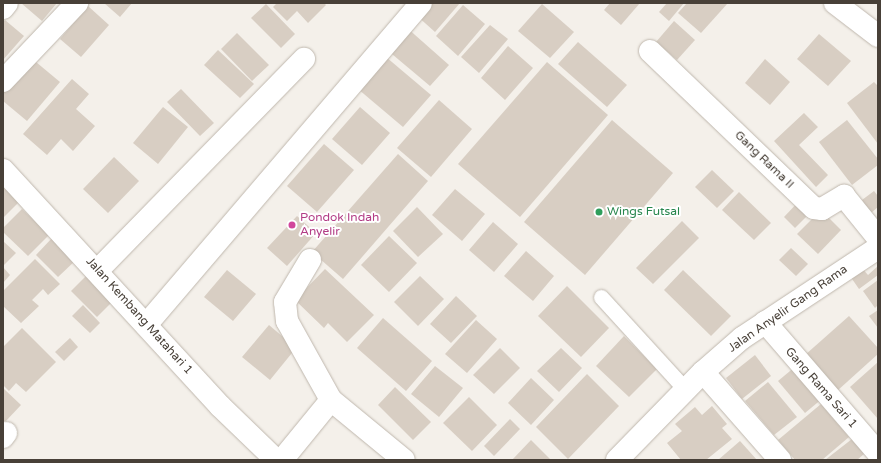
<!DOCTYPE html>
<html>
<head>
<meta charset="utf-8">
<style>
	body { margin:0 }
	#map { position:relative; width:881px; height:463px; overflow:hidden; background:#f4f0ea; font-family:"Varela Round",sans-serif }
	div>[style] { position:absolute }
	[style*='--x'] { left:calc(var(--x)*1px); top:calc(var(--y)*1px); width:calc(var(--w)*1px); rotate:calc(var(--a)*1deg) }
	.building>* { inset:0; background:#d8cec3 }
	.roads { filter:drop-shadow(0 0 1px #bfb7ad) drop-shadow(0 0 1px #bfb7ad) }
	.service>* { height:15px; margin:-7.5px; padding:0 7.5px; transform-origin:7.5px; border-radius:7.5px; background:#fff }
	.minor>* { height:22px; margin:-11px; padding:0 11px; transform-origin:11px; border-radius:11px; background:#fff }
	.dots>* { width:11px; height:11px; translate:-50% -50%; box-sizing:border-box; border:2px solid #fff; border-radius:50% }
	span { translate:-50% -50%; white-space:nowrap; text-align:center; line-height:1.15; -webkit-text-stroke:4px #fff; paint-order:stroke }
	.street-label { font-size:12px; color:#484038 }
	.leisure-label { font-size:12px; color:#27864d }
	.left { translate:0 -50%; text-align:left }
	.hotel-label { font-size:12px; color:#b23c85 }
	.frame { position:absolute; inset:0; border:4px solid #484038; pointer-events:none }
</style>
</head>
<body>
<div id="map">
	<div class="building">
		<i style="clip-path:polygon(21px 3px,57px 3px,42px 21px)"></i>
		<i style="clip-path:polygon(104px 3px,132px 3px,120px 17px)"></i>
		<i style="clip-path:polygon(277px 3px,324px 3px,326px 5px,308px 23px,297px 11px,287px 21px,273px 7px)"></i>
		<i style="clip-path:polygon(426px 3px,460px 3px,435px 32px,416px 15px)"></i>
		<i style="clip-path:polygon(610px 3px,640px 3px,621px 25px,604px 10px)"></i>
		<i style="clip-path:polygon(667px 3px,684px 3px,669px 21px,659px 12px)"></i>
		<i style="clip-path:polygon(687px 3px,728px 3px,701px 33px,678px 13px)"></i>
		<i style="clip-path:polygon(266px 4px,295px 34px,281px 48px,251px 18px)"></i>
		<i style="clip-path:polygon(542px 4px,574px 32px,550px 58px,518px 31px)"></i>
		<i style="clip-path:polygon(463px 5px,485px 24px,458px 56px,436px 36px)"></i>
		<i style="clip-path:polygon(88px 6px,109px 25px,81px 57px,60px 39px)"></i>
		<i style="clip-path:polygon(5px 20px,24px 36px,3px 60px,3px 22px)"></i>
		<i style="clip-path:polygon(674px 21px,695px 40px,677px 60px,656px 42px)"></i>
		<i style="clip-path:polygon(490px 25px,508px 39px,479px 73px,461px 57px)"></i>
		<i style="clip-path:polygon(406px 27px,449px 65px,430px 86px,386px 49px)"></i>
		<i style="clip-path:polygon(237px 33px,269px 65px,252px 81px,221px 49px)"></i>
		<i style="clip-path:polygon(819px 34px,851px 61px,828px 86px,797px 59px)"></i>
		<i style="clip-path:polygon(578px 42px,627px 85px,607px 107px,558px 64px)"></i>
		<i style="clip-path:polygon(508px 46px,533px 68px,505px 100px,481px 78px)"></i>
		<i style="clip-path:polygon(218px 50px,254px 84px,240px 98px,204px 65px)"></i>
		<i style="clip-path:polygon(30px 57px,60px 82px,27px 121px,3px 101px,3px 88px)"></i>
		<i style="clip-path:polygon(386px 57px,431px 95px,403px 127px,358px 89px)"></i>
		<i style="clip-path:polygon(765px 59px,790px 82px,770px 105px,745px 83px)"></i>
		<i style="clip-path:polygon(547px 62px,608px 115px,520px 217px,458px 164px)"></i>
		<i style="clip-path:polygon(72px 79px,89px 94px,76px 109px,95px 126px,73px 151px,61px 139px,47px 155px,23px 134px)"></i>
		<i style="clip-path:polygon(874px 82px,878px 86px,878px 144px,847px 103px)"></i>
		<i style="clip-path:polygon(181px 89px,214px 123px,200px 136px,167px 102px)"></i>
		<i style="clip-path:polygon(439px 100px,472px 129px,431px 177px,397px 148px)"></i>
		<i style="clip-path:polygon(163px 107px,188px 127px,158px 164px,133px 143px)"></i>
		<i style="clip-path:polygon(360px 107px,390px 133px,362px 165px,332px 139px)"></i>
		<i style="clip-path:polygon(804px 113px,818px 127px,799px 145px,828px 175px,816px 187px,774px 141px)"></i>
		<i style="clip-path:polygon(612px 120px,673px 173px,585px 275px,524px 222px)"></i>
		<i style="clip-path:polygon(847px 120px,878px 159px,878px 165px,852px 185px,819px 142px)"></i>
		<i style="clip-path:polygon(324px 144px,354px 170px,317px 212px,287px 186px)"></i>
		<i style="clip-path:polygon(398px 154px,428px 181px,343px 279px,312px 252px)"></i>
		<i style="clip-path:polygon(114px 157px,139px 181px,108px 213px,83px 189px)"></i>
		<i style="clip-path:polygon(712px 170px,734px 191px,717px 208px,695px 187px)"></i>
		<i style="clip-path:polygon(3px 186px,19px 202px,3px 218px)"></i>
		<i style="clip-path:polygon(455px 189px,485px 214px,462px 241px,432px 215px)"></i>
		<i style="clip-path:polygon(874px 191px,878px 196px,878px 207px,871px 213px,862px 200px)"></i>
		<i style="clip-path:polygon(739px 192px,771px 223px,754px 240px,722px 210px)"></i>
		<i style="clip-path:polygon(801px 199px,813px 210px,795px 228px,784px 217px)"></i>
		<i style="clip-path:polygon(417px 207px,443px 234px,418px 257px,393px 231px)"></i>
		<i style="clip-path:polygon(22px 209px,49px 235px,28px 256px,3px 232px,3px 228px)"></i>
		<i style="clip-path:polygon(821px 210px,841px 230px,818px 254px,797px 234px)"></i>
		<i style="clip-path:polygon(297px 216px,316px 233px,287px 266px,267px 248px)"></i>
		<i style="clip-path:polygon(682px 221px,699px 238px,653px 284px,636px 268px)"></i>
		<i style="clip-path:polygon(493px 222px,518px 244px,494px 272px,469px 250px)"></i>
		<i style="clip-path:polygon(389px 236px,417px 263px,389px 292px,361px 265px)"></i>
		<i style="clip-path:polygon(53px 237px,76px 260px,58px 277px,36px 255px)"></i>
		<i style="clip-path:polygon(3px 241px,16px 253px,3px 266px)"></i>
		<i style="clip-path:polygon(791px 248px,808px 264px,796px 276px,779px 260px)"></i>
		<i style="clip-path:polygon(526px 251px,554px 276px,533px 301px,504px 276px)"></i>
		<i style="clip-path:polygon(35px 259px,60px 284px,48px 295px,43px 289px,32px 300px,39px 306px,21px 323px,3px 306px,3px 291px)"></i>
		<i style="clip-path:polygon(878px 266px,878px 275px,859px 289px,850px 276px,861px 267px,868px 275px)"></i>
		<i style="clip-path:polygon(3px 267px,10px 275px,3px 283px)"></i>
		<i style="clip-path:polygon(325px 269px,374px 315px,347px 342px,328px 323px,324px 328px,295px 300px)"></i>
		<i style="clip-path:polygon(227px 270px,256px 294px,233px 321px,204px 297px)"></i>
		<i style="clip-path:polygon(683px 270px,731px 316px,711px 336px,664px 290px)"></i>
		<i style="clip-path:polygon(86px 276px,112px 302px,97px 317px,71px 291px)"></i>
		<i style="clip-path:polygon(420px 276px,444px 299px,418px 326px,394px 302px)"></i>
		<i style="clip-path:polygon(878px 280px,878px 305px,875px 308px,863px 291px)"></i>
		<i style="clip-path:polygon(567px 286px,609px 328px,581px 357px,538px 316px)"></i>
		<i style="clip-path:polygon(456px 296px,477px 316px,451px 343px,430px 324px)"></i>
		<i style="clip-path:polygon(83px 305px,100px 323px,90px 333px,72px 316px)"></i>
		<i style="clip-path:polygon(878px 310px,878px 328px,869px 316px)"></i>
		<i style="clip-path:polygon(849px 316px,878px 348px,878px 354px,837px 391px,805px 355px)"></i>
		<i style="clip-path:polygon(383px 318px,432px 361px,406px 391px,357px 348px)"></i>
		<i style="clip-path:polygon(476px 320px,497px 339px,467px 373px,445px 354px)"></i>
		<i style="clip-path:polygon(269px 325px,296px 348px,270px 380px,242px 357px)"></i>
		<i style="clip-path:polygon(22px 328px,56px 362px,26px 392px,16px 383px,9px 391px,3px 385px,3px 347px)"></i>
		<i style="clip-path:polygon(624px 336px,657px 369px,629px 397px,596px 366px)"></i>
		<i style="clip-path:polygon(70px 338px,78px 347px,64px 361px,55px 352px)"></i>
		<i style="clip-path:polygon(500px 348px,520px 368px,494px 394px,473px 375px)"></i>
		<i style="clip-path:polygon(561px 348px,582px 368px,559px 392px,537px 371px)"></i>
		<i style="clip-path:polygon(755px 355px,771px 376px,742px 399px,726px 378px)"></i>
		<i style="clip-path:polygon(878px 362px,878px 419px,850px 387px)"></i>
		<i style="clip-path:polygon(435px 366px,463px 388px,439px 417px,411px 394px)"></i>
		<i style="clip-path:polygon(796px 366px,823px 398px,805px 413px,778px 381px)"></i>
		<i style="clip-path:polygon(587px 374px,619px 406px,568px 459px,536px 427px)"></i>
		<i style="clip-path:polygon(531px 378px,554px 400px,531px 425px,508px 403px)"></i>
		<i style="clip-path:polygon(768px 382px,797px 417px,774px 435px,745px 401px)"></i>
		<i style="clip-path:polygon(395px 387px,431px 422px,413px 440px,378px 405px)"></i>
		<i style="clip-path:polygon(3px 388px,21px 405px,5px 422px,3px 420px)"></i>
		<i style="clip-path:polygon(469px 397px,497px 425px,472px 451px,443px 423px)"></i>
		<i style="clip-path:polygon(821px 404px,849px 437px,822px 460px,795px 460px,778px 440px)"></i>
		<i style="clip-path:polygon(712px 406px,727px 424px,722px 428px,732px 439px,706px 460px,681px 460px,667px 443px,682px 431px,675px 424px,695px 407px,702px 415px)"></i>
		<i style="clip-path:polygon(510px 419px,520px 429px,494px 456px,484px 446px)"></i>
		<i style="clip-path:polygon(852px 439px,864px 454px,857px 460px,825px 460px)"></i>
		<i style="clip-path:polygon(531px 440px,551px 460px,512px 460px)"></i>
		<i style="clip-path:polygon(740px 441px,757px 460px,718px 460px)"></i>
	</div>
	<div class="roads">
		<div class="service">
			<i style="--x:601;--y:297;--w:125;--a:47.6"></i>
		</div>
		<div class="minor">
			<i style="--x:835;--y:3;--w:54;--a:37.5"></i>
			<i style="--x:3;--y:8;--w:6;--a:-51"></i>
			<i style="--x:650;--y:51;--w:227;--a:43.8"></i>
			<i style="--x:814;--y:208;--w:8;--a:7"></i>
			<i style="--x:822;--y:209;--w:26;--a:-31"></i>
			<i style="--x:844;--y:196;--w:54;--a:51"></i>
			<i style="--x:3;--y:81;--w:108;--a:-46.5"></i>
			<i style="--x:3;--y:170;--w:321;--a:47.4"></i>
			<i style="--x:220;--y:406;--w:78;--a:44"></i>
			<i style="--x:98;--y:270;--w:295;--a:-45.7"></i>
			<i style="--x:765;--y:322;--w:173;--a:49.2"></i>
			<i style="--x:146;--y:325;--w:423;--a:-49.5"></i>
			<i style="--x:703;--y:372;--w:117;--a:48.8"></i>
			<i style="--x:331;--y:400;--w:94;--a:39.4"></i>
			<i style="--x:3;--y:437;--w:5;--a:-53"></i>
			<i style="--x:282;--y:460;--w:77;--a:-50.8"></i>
			<i style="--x:331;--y:400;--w:90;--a:-119.1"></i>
			<i style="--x:287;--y:321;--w:19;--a:-96"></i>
			<i style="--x:285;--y:302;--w:49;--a:-59.2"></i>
			<i style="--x:617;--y:460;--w:123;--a:-45.7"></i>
			<i style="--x:703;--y:372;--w:52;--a:-41.1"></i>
			<i style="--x:742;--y:338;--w:163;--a:-33.5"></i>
		</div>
	</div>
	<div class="dots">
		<i style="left:599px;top:212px;background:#2e9e5b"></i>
		<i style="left:292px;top:225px;background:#d1479c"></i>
	</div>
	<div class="street-label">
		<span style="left:764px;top:160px;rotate:44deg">Gang Rama II</span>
		<span style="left:788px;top:309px;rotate:-35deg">Jalan Anyelir Gang Rama</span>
		<span style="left:139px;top:316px;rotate:48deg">Jalan Kembang Matahari 1</span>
		<span style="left:821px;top:388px;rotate:49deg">Gang Rama Sari 1</span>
	</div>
	<div class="leisure-label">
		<span class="left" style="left:607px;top:212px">Wings Futsal</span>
	</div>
	<div class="hotel-label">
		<span class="left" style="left:300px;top:225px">Pondok Indah<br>Anyelir</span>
	</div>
	<div class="frame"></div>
</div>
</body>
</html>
